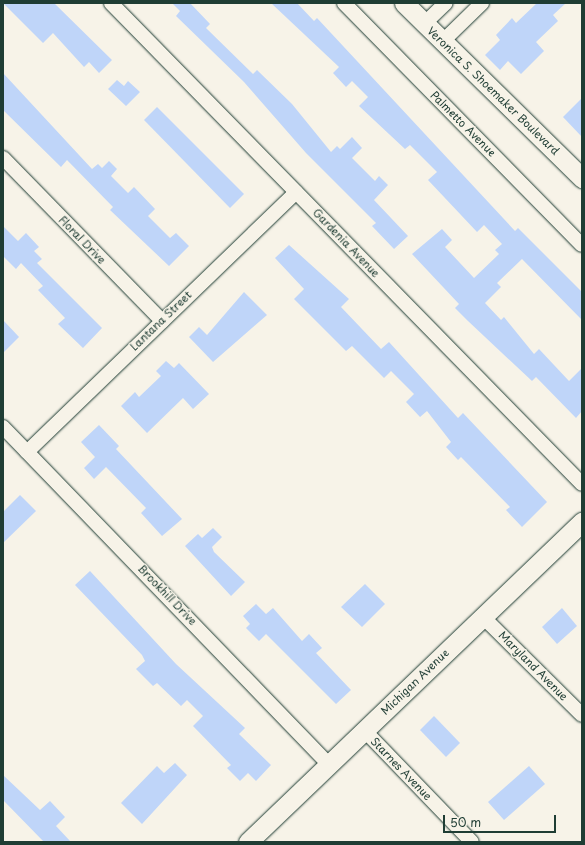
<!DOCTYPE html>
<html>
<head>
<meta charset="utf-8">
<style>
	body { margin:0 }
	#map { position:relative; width:585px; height:845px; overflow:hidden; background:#f7f3e8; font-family:"Playpen Sans",sans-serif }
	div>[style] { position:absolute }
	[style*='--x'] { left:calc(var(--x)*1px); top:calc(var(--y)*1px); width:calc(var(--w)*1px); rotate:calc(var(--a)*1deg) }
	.building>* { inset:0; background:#bfd5f9 }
	.roads { filter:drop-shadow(0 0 1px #1f3d34) drop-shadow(0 0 1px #1f3d34) }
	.street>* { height:14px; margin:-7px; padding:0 7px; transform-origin:7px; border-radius:7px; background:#f7f3e8 }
	.secondary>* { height:19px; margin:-9.5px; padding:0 9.5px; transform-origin:9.5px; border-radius:9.5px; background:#f7f3e8 }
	span { translate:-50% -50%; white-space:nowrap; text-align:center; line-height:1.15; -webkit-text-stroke:3px #f7f3e8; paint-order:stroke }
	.street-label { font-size:11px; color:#1f3d34 }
	.frame { position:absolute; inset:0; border:4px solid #1f3d34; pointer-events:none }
	.scale { position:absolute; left:443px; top:815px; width:113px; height:18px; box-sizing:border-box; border:2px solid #1f3d34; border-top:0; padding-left:5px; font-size:12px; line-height:14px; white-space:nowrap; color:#1f3d34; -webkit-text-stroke:3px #f7f3e8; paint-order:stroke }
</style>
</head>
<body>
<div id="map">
	<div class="building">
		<i style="clip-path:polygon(3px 3px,54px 3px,112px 60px,99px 73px,89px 62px,84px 67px,53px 33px,43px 43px)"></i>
		<i style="clip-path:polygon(172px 3px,190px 3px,210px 24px,206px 28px,253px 74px,257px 70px,292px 104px,331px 152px,337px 146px,340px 149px,352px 137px,362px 148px,352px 158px,375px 181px,379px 176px,388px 185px,374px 200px,408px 236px,394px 249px,372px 226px,376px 223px,306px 153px,244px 82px,176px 16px,180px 11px)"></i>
		<i style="clip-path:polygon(271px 3px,297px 3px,314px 21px,317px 18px,515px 231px,518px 228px,582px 292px,582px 320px,522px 259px,497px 283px,501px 287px,485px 303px,501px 320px,504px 317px,534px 354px,539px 349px,569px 381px,582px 368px,582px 411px,576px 418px,536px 377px,532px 381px,468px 321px,455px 308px,459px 304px,412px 254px,442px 229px,452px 240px,445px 247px,474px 278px,499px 254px,495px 250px,502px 244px,484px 225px,477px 232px,428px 180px,437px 172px,410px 145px,405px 149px,359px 106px,368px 97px,352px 81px,346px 87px,333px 73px,339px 67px)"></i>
		<i style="clip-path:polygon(537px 3px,566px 3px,553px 15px,558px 21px,536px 42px,544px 51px,521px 74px,508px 61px,500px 70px,485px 55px,500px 40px,496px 35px,512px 18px,516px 23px)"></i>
		<i style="clip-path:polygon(3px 73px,92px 169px,98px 164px,102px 168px,109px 161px,117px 169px,111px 176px,128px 193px,134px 187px,155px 209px,148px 216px,170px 238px,176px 233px,189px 246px,169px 266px,110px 210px,113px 207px,67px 160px,61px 167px,3px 110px)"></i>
		<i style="clip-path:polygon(117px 80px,124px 86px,128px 81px,140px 92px,126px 106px,108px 89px)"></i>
		<i style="clip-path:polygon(582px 98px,582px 137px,563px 117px)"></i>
		<i style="clip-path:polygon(157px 107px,244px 194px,230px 208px,144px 120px)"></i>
		<i style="clip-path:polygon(3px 226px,18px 241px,26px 233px,39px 247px,34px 251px,42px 259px,37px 263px,102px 328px,83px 348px,58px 324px,65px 318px,38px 290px,43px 286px,21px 263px,16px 269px,3px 256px)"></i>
		<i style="clip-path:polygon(289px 245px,349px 299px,341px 307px,381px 349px,389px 342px,458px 418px,463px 413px,547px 502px,522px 527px,506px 510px,510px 507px,461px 457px,458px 460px,446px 447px,451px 442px,427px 411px,420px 417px,406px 402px,414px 394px,391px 371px,384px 378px,352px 346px,346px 351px,294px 299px,304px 289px,275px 258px)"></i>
		<i style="clip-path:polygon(244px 292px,267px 315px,213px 362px,189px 337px,199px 327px,207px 335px)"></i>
		<i style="clip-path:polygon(3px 320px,19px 337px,3px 353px)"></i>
		<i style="clip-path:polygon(166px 361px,174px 368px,179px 363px,209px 394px,193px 409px,183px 398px,147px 433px,121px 406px,135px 392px,139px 397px,161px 376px,156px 371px)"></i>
		<i style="clip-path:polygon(99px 425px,119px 446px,116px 449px,182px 519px,162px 536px,141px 513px,146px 508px,106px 467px,94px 479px,84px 468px,95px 457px,81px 442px)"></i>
		<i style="clip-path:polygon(20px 495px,36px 511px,3px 543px,3px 512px)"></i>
		<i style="clip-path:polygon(213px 528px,222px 537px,212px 547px,214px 552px,245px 582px,231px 596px,185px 546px,198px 534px,202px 538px)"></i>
		<i style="clip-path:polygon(90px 571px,176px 664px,245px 728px,239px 734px,271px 765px,256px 781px,248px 773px,240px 781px,227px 768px,231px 765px,193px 726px,203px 716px,187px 700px,181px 706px,157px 683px,153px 686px,136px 669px,145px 661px,142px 655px,75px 585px)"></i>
		<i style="clip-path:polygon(365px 584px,385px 604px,362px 627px,341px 607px)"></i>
		<i style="clip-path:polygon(256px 604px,266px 614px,273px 608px,302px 641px,309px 634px,322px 648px,316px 653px,351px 690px,336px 704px,266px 634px,259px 641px,246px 628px,250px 624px,243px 616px)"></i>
		<i style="clip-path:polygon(562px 608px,577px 626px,557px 644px,542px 627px)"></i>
		<i style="clip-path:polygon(434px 716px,460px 743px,446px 757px,420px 730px)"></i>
		<i style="clip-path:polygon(175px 763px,187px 775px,142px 824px,121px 803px,157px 766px,164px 773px)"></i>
		<i style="clip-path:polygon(529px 766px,545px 784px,504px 820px,488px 802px)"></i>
		<i style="clip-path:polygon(3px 775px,40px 810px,50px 801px,65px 817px,56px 826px,71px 842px,44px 842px,3px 800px)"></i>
	</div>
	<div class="roads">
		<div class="street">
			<i style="--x:111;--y:3;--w:673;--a:45.6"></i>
			<i style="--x:344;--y:3;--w:339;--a:45.5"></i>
			<i style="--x:424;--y:24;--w:30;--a:-44"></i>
			<i style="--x:442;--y:42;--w:56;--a:-44.3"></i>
			<i style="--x:3;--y:158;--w:228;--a:45.7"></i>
			<i style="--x:3;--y:427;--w:469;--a:46"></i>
			<i style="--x:27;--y:452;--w:374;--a:-44"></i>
			<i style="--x:483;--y:617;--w:139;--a:44.7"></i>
			<i style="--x:365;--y:731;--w:154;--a:46.1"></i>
		</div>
		<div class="secondary">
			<i style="--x:404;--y:3;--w:250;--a:44.5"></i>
			<i style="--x:248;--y:842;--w:463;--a:-43.8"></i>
		</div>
	</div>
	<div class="street-label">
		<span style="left:493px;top:91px;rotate:44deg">Veronica S. Shoemaker Boulevard</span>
		<span style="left:463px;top:124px;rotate:45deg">Palmetto Avenue</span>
		<span style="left:82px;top:240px;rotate:46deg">Floral Drive</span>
		<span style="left:346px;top:243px;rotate:46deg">Gardenia Avenue</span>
		<span style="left:161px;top:321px;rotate:-44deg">Lantana Street</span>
		<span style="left:167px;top:595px;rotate:46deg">Brookhill Drive</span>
		<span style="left:533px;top:666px;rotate:45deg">Maryland Avenue</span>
		<span style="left:415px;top:682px;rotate:-44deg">Michigan Avenue</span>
		<span style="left:401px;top:769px;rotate:46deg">Starnes Avenue</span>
	</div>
	<div class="frame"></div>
	<div class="scale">50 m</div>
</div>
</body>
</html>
